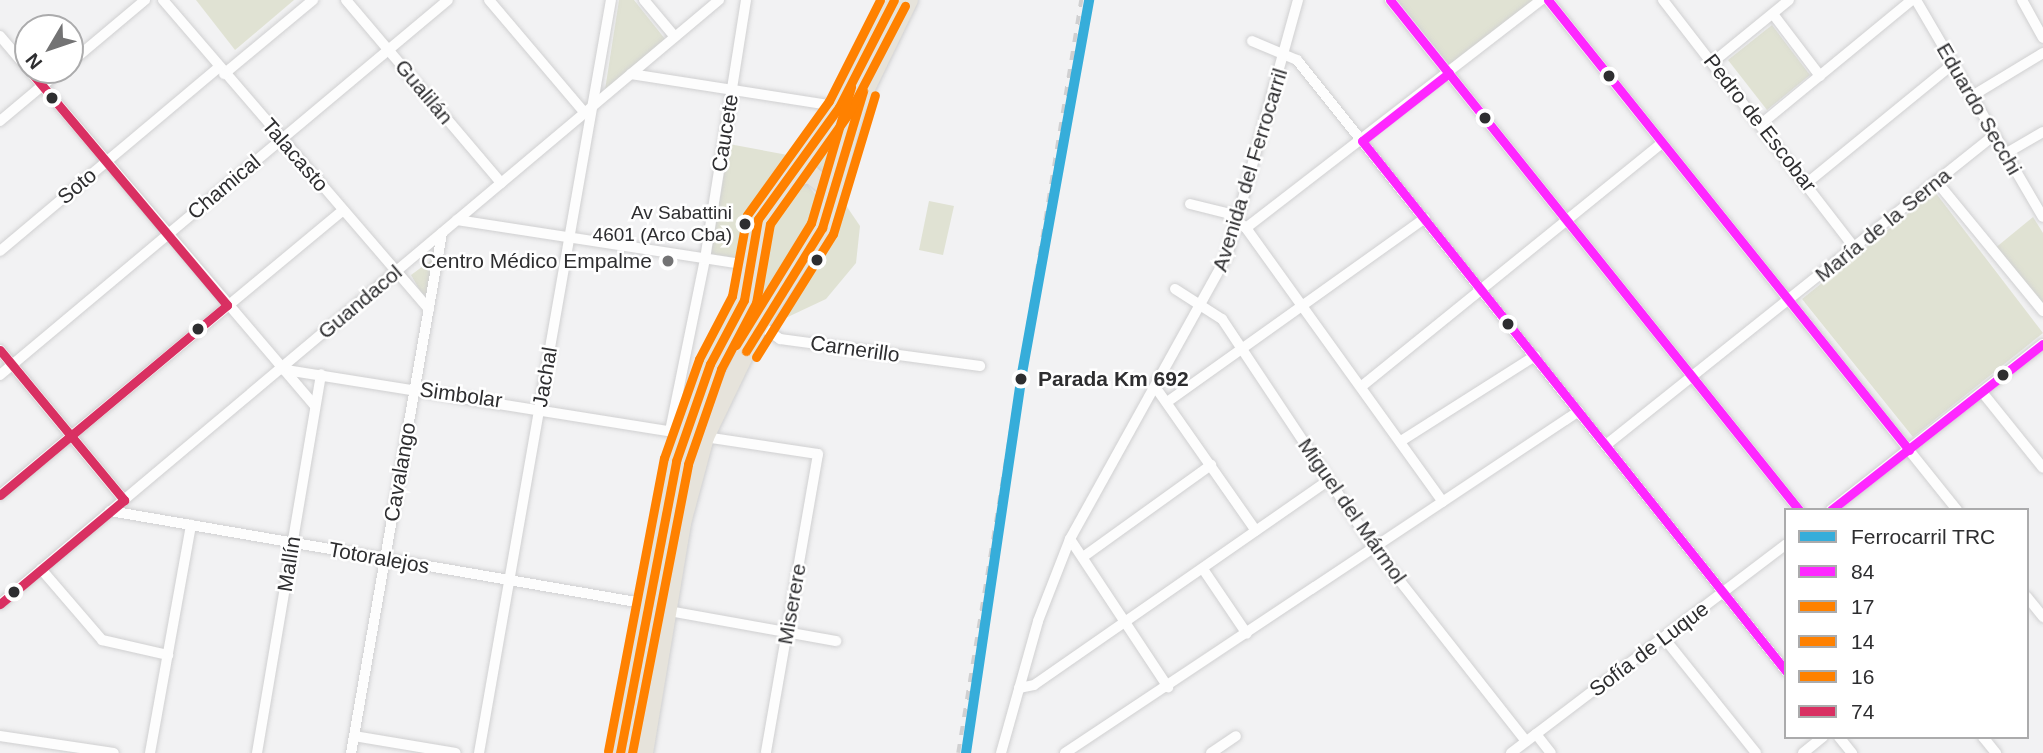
<!DOCTYPE html>
<html>
<head>
<meta charset="utf-8">
<style>
	body { margin:0 }
	#map { position:relative; width:2043px; height:753px; overflow:hidden; background:#f2f2f3; font-family:Arial,sans-serif }
	div>[style] { position:absolute }
	[style*='--x'] { left:calc(var(--x)*1px); top:calc(var(--y)*1px); width:calc(var(--w)*1px); rotate:calc(var(--a)*1deg) }
	.green>* { inset:0; background:#e0e2d3 }
	.roads { filter:drop-shadow(0 0 2px #d0d0d1) drop-shadow(0 0 2px #d0d0d1) }
	.minor>* { height:10px; margin:-5px; padding:0 5px; transform-origin:5px; border-radius:5px; background:#fdfdfd }
	.primary>* { height:18px; margin:-9px; padding:0 9px; transform-origin:9px; border-radius:9px; background:#e6e3db }
	.rail>* { height:3.5px; margin-top:-1.75px; transform-origin:0; background:repeating-linear-gradient(90deg,#d0d0d1 0 9px,transparent 0 18px) }
	.bus-1>* { height:9px; margin:-4.5px; padding:0 4.5px; transform-origin:4.5px; border-radius:4.5px; background:#fe27ff }
	.bus-2>* { height:9px; margin:-4.5px; padding:0 4.5px; transform-origin:4.5px; border-radius:4.5px; background:#ff8100 }
	.bus-3>* { height:9px; margin:-4.5px; padding:0 4.5px; transform-origin:4.5px; border-radius:4.5px; background:#ff8100 }
	.bus-4>* { height:9px; margin:-4.5px; padding:0 4.5px; transform-origin:4.5px; border-radius:4.5px; background:#ff8100 }
	.bus-5>* { height:9px; margin:-4.5px; padding:0 4.5px; transform-origin:4.5px; border-radius:4.5px; background:#d93062 }
	.rail-1>* { height:10px; margin:-5px; padding:0 5px; transform-origin:5px; border-radius:5px; background:#36adda }
	.dots>* { width:19px; height:19px; translate:-50% -50%; box-sizing:border-box; border:4px solid #fff; border-radius:50% }
	span { translate:-50% -50%; white-space:nowrap; text-align:center; line-height:1.15; -webkit-text-stroke:5px #fff; paint-order:stroke }
	.bus-label { font-size:19px; color:#2e2e30 }
	.right { translate:-100% -50%; text-align:right }
	.street-label { font-size:21px; color:#2e2e30 }
	.poi-label { font-size:21px; color:#2e2e30 }
	.stop-label { font-size:21px; color:#2e2e30; font-weight:700 }
	.left { translate:0 -50%; text-align:left }
	.legend { position:absolute; left:1784px; top:508px; width:245px; height:231px; box-sizing:border-box; background:#fff; border:2px solid #ababac; margin:0; padding:9px 12px; list-style:none; font-size:21px; color:#2e2e30 }
	.legend li { display:flex; align-items:center; gap:14px; height:35px }
	.legend b { width:35px; border:2px solid #ababac }
	.north { position:absolute; left:14px; top:14px; width:70px; height:70px; box-sizing:border-box; background:#fff; border:2px solid #ababac; border-radius:50%; rotate:231deg; font-size:19px; font-weight:700; line-height:28px; text-align:center; color:#2e2e30 }
	.north::after { content:''; display:block; margin:auto; width:24px; height:32px; background:#737374; clip-path:polygon(50% 0,100% 100%,50% 72%,0 100%) }
</style>
</head>
<body>
<div id="map">
	<div class="green">
		<i style="clip-path:polygon(196px 0,294px 0,235px 50px)"></i>
		<i style="clip-path:polygon(619px 0,634px 0,665px 39px,605px 90px)"></i>
		<i style="clip-path:polygon(1397px 0,1537px 0,1451px 67px)"></i>
		<i style="clip-path:polygon(1772px 25px,1810px 75px,1767px 110px,1728px 60px)"></i>
		<i style="clip-path:polygon(844px 110px,854px 112px,832px 180px,803px 166px)"></i>
		<i style="clip-path:polygon(729px 144px,793px 156px,761px 200px,748px 260px,711px 254px)"></i>
		<i style="clip-path:polygon(807px 184px,822px 203px,811px 233px,760px 304px,755px 301px,773px 214px,794px 186px)"></i>
		<i style="clip-path:polygon(1935px 192px,2043px 333px,1913px 437px,1802px 299px)"></i>
		<i style="clip-path:polygon(843px 201px,860px 226px,856px 263px,826px 299px,775px 323px)"></i>
		<i style="clip-path:polygon(929px 201px,954px 206px,943px 255px,919px 250px)"></i>
		<i style="clip-path:polygon(2033px 217px,2043px 233px,2043px 309px,1994px 249px)"></i>
		<i style="clip-path:polygon(434px 258px,427px 295px,422px 294px,411px 275px)"></i>
	</div>
	<div class="roads">
		<div class="minor">
			<i style="--x:163;--y:0;--w:408;--a:49.3"></i>
			<i style="--x:346;--y:0;--w:240;--a:49.7"></i>
			<i style="--x:489;--y:0;--w:148;--a:49.7"></i>
			<i style="--x:644;--y:0;--w:48;--a:50"></i>
			<i style="--x:1390;--y:0;--w:654;--a:51.27"></i>
			<i style="--x:1548;--y:0;--w:654;--a:51.27"></i>
			<i style="--x:1663;--y:0;--w:314;--a:52.3"></i>
			<i style="--x:1916;--y:0;--w:251;--a:59.7"></i>
			<i style="--x:2022;--y:0;--w:43;--a:61.1"></i>
			<i style="--x:1773;--y:14;--w:78;--a:52.8"></i>
			<i style="--x:0;--y:36;--w:43;--a:49.7"></i>
			<i style="--x:1252;--y:41;--w:49;--a:22.9"></i>
			<i style="--x:1297;--y:60;--w:783;--a:51.33"></i>
			<i style="--x:1713;--y:62;--w:98;--a:-39.2"></i>
			<i style="--x:70;--y:63;--w:98;--a:-40"></i>
			<i style="--x:29;--y:70;--w:441;--a:49.6"></i>
			<i style="--x:224;--y:74;--w:116;--a:-39.7"></i>
			<i style="--x:631;--y:74;--w:214;--a:8.9"></i>
			<i style="--x:1972;--y:96;--w:83;--a:-31.2"></i>
			<i style="--x:0;--y:121;--w:80;--a:-39.9"></i>
			<i style="--x:1761;--y:124;--w:195;--a:-39.4"></i>
			<i style="--x:2005;--y:154;--w:44;--a:-30.1"></i>
			<i style="--x:1937;--y:182;--w:167;--a:50.6"></i>
			<i style="--x:1807;--y:183;--w:188;--a:-39.2"></i>
			<i style="--x:1190;--y:204;--w:38;--a:14"></i>
			<i style="--x:1227;--y:213;--w:24;--a:38"></i>
			<i style="--x:1246;--y:228;--w:337;--a:54.3"></i>
			<i style="--x:457;--y:220;--w:300;--a:8.8"></i>
			<i style="--x:1246;--y:228;--w:373;--a:-37.7"></i>
			<i style="--x:0;--y:251;--w:286;--a:-40"></i>
			<i style="--x:1175;--y:289;--w:56;--a:32.6"></i>
			<i style="--x:1222;--y:319;--w:275;--a:56.4"></i>
			<i style="--x:1374;--y:548;--w:246;--a:51.8"></i>
			<i style="--x:739;--y:311;--w:50;--a:34.3"></i>
			<i style="--x:780;--y:339;--w:202;--a:7.7"></i>
			<i style="--x:0;--y:350;--w:195;--a:50.4"></i>
			<i style="--x:280;--y:369;--w:400;--a:9.1"></i>
			<i style="--x:0;--y:375;--w:584;--a:-39.93"></i>
			<i style="--x:1362;--y:386;--w:385;--a:-39"></i>
			<i style="--x:1156;--y:388;--w:174;--a:55"></i>
			<i style="--x:1982;--y:392;--w:97;--a:51.2"></i>
			<i style="--x:1170;--y:400;--w:313;--a:-35.5"></i>
			<i style="--x:670;--y:431;--w:176;--a:-78.5"></i>
			<i style="--x:705;--y:259;--w:262;--a:-81"></i>
			<i style="--x:705;--y:437;--w:114;--a:8.6"></i>
			<i style="--x:818;--y:454;--w:303;--a:99.9"></i>
			<i style="--x:1401;--y:441;--w:159;--a:-32.4"></i>
			<i style="--x:1606;--y:445;--w:497;--a:-38.6"></i>
			<i style="--x:0;--y:495;--w:446;--a:-39.7"></i>
			<i style="--x:1831;--y:510;--w:269;--a:-38.1"></i>
			<i style="--x:110;--y:511;--w:546;--a:9.81"></i>
			<i style="--x:1070;--y:539;--w:178;--a:56.5"></i>
			<i style="--x:1083;--y:557;--w:158;--a:-35.7"></i>
			<i style="--x:41;--y:569;--w:94;--a:49.3"></i>
			<i style="--x:102;--y:640;--w:68;--a:12.8"></i>
			<i style="--x:1203;--y:569;--w:78;--a:55.9"></i>
			<i style="--x:2027;--y:597;--w:26;--a:51"></i>
			<i style="--x:0;--y:604;--w:939;--a:-40.03"></i>
			<i style="--x:669;--y:611;--w:170;--a:10.2"></i>
			<i style="--x:1664;--y:638;--w:147;--a:51.3"></i>
			<i style="--x:1019;--y:688;--w:15;--a:-11"></i>
			<i style="--x:1034;--y:685;--w:359;--a:-34.8"></i>
			<i style="--x:1536;--y:734;--w:24;--a:52"></i>
			<i style="--x:0;--y:736;--w:115;--a:8.5"></i>
			<i style="--x:354;--y:736;--w:103;--a:9.5"></i>
			<i style="--x:1839;--y:737;--w:21;--a:51"></i>
			<i style="--x:1983;--y:737;--w:21;--a:51"></i>
			<i style="--x:150;--y:753;--w:232;--a:-79.8"></i>
			<i style="--x:257;--y:753;--w:384;--a:-80.4"></i>
			<i style="--x:351;--y:753;--w:528;--a:-80.07"></i>
			<i style="--x:479;--y:753;--w:764;--a:-80.06"></i>
			<i style="--x:1001;--y:753;--w:137;--a:-74.3"></i>
			<i style="--x:1038;--y:621;--w:88;--a:-68.7"></i>
			<i style="--x:1070;--y:539;--w:324;--a:-61"></i>
			<i style="--x:1227;--y:256;--w:266;--a:-74.5"></i>
			<i style="--x:1065;--y:753;--w:617;--a:-33.64"></i>
			<i style="--x:1211;--y:753;--w:30;--a:-34"></i>
			<i style="--x:1511;--y:753;--w:345;--a:-37.2"></i>
			<i style="--x:1803;--y:753;--w:26;--a:-39"></i>
		</div>
		<div class="primary">
			<i style="--x:783;--y:180;--w:28;--a:-13"></i>
			<i style="--x:810;--y:174;--w:22;--a:39"></i>
			<i style="--x:827;--y:188;--w:16;--a:72"></i>
			<i style="--x:620;--y:753;--w:297;--a:-79.1"></i>
			<i style="--x:676;--y:461;--w:103;--a:-70.7"></i>
			<i style="--x:710;--y:364;--w:72;--a:-62"></i>
			<i style="--x:744;--y:300;--w:82;--a:-80.2"></i>
			<i style="--x:758;--y:219;--w:138;--a:-54.1"></i>
			<i style="--x:839;--y:107;--w:120;--a:-62.8"></i>
			<i style="--x:644;--y:753;--w:233;--a:-80.6"></i>
			<i style="--x:682;--y:523;--w:89;--a:-75"></i>
			<i style="--x:705;--y:437;--w:124;--a:-64.3"></i>
			<i style="--x:759;--y:325;--w:116;--a:-57"></i>
			<i style="--x:822;--y:228;--w:124;--a:-74.1"></i>
			<i style="--x:856;--y:109;--w:121;--a:-64.1"></i>
		</div>
	</div>
	<div class="rail">
		<i style="--x:958;--y:753;--w:763;--a:-80.72"></i>
	</div>
	<div class="bus-1">
		<i style="--x:1390;--y:0;--w:654;--a:51.27"></i>
		<i style="--x:1548;--y:0;--w:577;--a:51.26"></i>
		<i style="--x:1449;--y:73;--w:110;--a:142"></i>
		<i style="--x:1362;--y:141;--w:679;--a:51.34"></i>
		<i style="--x:1831;--y:510;--w:269;--a:-38.1"></i>
	</div>
	<div class="bus-2">
		<i style="--x:746;--y:351;--w:145;--a:-58.3"></i>
		<i style="--x:822;--y:228;--w:143;--a:-73.3"></i>
		<i style="--x:620;--y:753;--w:297;--a:-79.1"></i>
		<i style="--x:676;--y:461;--w:103;--a:-70.7"></i>
		<i style="--x:710;--y:364;--w:72;--a:-62"></i>
		<i style="--x:744;--y:300;--w:82;--a:-80.2"></i>
		<i style="--x:758;--y:219;--w:138;--a:-54.1"></i>
		<i style="--x:839;--y:107;--w:120;--a:-62.8"></i>
	</div>
	<div class="bus-3">
		<i style="--x:756;--y:357;--w:145;--a:-58"></i>
		<i style="--x:833;--y:234;--w:145;--a:-73.2"></i>
		<i style="--x:632;--y:753;--w:294;--a:-79"></i>
		<i style="--x:688;--y:464;--w:101;--a:-70.8"></i>
		<i style="--x:721;--y:369;--w:75;--a:-62.1"></i>
		<i style="--x:756;--y:303;--w:80;--a:-80"></i>
		<i style="--x:770;--y:224;--w:136;--a:-54.6"></i>
		<i style="--x:849;--y:113;--w:121;--a:-62.4"></i>
	</div>
	<div class="bus-4">
		<i style="--x:736;--y:345;--w:143;--a:-58.4"></i>
		<i style="--x:811;--y:223;--w:142;--a:-73.6"></i>
		<i style="--x:608;--y:751;--w:298;--a:-79.2"></i>
		<i style="--x:664;--y:458;--w:105;--a:-70.5"></i>
		<i style="--x:699;--y:359;--w:71;--a:-62.4"></i>
		<i style="--x:732;--y:296;--w:82;--a:-79.5"></i>
		<i style="--x:747;--y:215;--w:140;--a:-54.3"></i>
		<i style="--x:829;--y:101;--w:113;--a:-63.2"></i>
	</div>
	<div class="bus-5">
		<i style="--x:0;--y:350;--w:195;--a:50.4"></i>
		<i style="--x:124;--y:500;--w:162;--a:140"></i>
		<i style="--x:0;--y:495;--w:296;--a:-39.9"></i>
		<i style="--x:227;--y:305;--w:307;--a:-130.1"></i>
	</div>
	<div class="rail-1">
		<i style="--x:966;--y:753;--w:378;--a:-81.6"></i>
		<i style="--x:1021;--y:379;--w:385;--a:-79.8"></i>
	</div>
	<div class="dots">
		<i style="left:1609px;top:76px;background:#2e2e30"></i>
		<i style="left:52px;top:98px;background:#2e2e30"></i>
		<i style="left:1485px;top:118px;background:#2e2e30"></i>
		<i style="left:745px;top:224px;background:#2e2e30"></i>
		<i style="left:817px;top:260px;background:#2e2e30"></i>
		<i style="left:668px;top:261px;background:#737374"></i>
		<i style="left:1508px;top:324px;background:#2e2e30"></i>
		<i style="left:198px;top:329px;background:#2e2e30"></i>
		<i style="left:2003px;top:375px;background:#2e2e30"></i>
		<i style="left:1021px;top:379px;background:#2e2e30"></i>
		<i style="left:14px;top:592px;background:#2e2e30"></i>
	</div>
	<div class="bus-label">
		<span class="right" style="left:732px;top:224px">Av Sabattini<br>4601 (Arco Cba)</span>
	</div>
	<div class="street-label">
		<span style="left:424px;top:92px;rotate:50deg">Gualilán</span>
		<span style="left:1979px;top:109px;rotate:60deg">Eduardo Secchi</span>
		<span style="left:1760px;top:123px;rotate:52deg">Pedro de Escobar</span>
		<span style="left:725px;top:133px;rotate:-81deg">Caucete</span>
		<span style="left:295px;top:155px;rotate:49deg">Talacasto</span>
		<span style="left:1250px;top:170px;rotate:-73deg">Avenida del Ferrocarril</span>
		<span style="left:77px;top:186px;rotate:-40deg">Soto</span>
		<span style="left:224px;top:187px;rotate:-40deg">Chamical</span>
		<span style="left:1883px;top:225px;rotate:-39deg">María de la Serna</span>
		<span style="left:360px;top:302px;rotate:-40deg">Guandacol</span>
		<span style="left:855px;top:349px;rotate:8deg">Carnerillo</span>
		<span style="left:545px;top:377px;rotate:-80deg">Jachal</span>
		<span style="left:461px;top:395px;rotate:8deg">Simbolar</span>
		<span style="left:400px;top:472px;rotate:-80deg">Cavalango</span>
		<span style="left:1352px;top:511px;rotate:55deg">Miguel del Mármol</span>
		<span style="left:379px;top:558px;rotate:10deg">Totoralejos</span>
		<span style="left:289px;top:564px;rotate:-81deg">Mallín</span>
		<span style="left:792px;top:604px;rotate:-80deg">Miserere</span>
		<span style="left:1649px;top:649px;rotate:-37deg">Sofía de Luque</span>
	</div>
	<div class="poi-label">
		<span class="right" style="left:652px;top:261px">Centro Médico Empalme</span>
	</div>
	<div class="stop-label">
		<span class="left" style="left:1038px;top:379px">Parada Km 692</span>
	</div>
	<ul class="legend">
	<li><b style="height:9px;background:#36adda"></b>Ferrocarril TRC</li>
	<li><b style="height:9px;background:#fe27ff"></b>84</li>
	<li><b style="height:9px;background:#ff8100"></b>17</li>
	<li><b style="height:9px;background:#ff8100"></b>14</li>
	<li><b style="height:9px;background:#ff8100"></b>16</li>
	<li><b style="height:9px;background:#d93062"></b>74</li>
	</ul>
	<div class="north">N</div>
</div>
</body>
</html>
